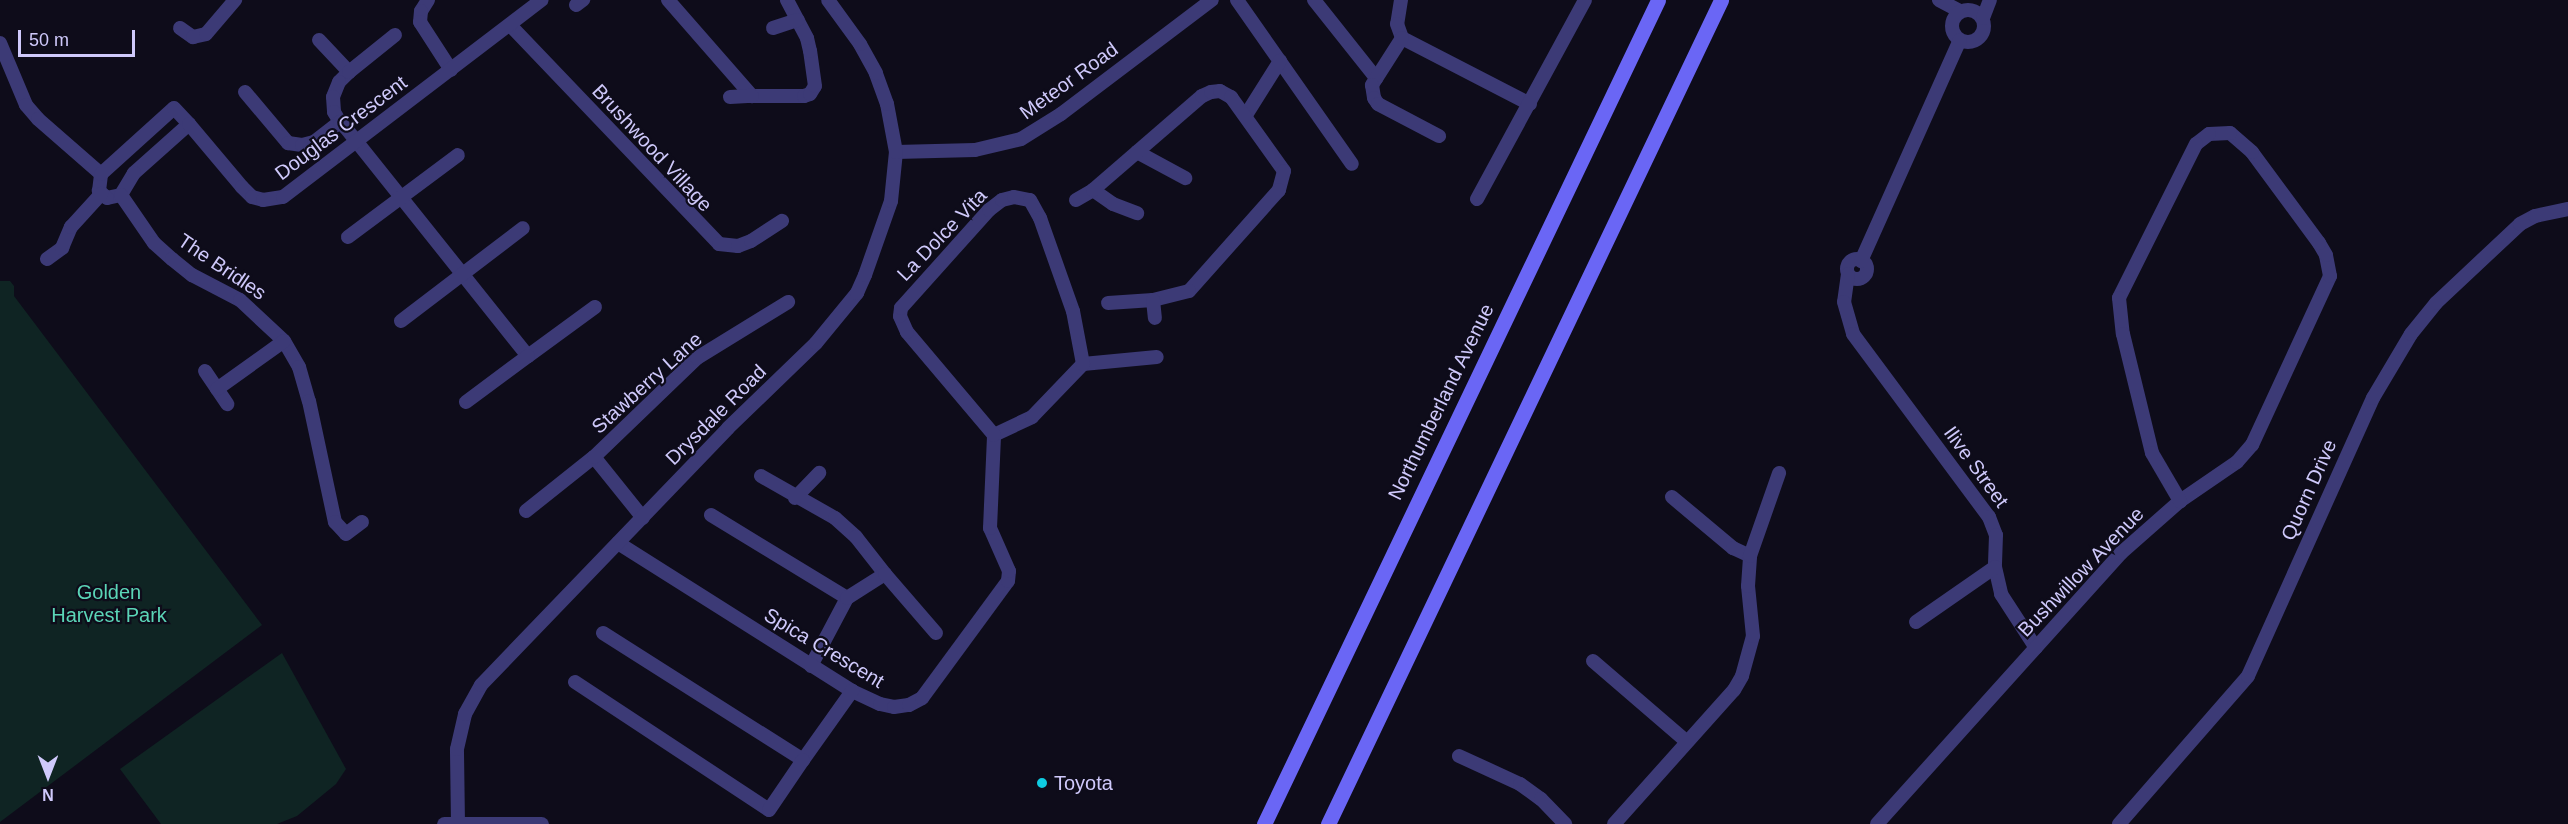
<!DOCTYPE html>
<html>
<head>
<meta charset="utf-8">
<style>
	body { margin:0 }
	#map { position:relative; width:2568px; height:824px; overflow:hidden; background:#0e0c1a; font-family:Arial,sans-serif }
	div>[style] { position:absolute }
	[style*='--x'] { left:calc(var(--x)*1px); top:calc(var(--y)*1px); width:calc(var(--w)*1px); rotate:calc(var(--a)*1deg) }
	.green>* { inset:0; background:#0f2423 }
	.minor>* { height:14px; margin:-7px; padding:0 7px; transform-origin:7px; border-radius:7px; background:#3c3a76 }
	.minor>.ring { margin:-7px; padding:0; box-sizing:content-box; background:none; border:14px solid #3c3a76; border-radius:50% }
	.tertiary>* { height:15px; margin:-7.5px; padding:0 7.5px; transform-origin:7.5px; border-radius:7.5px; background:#3c3a76 }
	.secondary>* { height:15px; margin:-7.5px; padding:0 7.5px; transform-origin:7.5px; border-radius:7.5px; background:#6a66f5 }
	.dots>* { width:16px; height:16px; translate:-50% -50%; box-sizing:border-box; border:3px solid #0e0c1a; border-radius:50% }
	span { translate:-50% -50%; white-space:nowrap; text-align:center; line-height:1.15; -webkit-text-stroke:4.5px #0e0c1a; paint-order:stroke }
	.street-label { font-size:20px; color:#cfc9fb }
	.park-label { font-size:20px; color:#5bd5b7 }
	.poi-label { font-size:20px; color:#cfc9fb }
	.left { translate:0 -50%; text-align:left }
	.north { position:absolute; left:18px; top:746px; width:60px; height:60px; -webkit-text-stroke:4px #0e0c1a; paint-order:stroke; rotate:180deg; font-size:16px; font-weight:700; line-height:24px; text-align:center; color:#cfc9fb }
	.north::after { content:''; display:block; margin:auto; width:21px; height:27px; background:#cfc9fb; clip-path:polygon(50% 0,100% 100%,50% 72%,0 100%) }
	.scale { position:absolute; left:18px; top:30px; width:117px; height:27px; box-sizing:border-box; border:3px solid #cfc9fb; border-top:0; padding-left:8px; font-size:18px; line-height:21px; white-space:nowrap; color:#cfc9fb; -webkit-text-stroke:4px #0e0c1a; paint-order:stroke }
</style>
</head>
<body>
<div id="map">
	<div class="green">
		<i style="clip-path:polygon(0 281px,10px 281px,14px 286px,14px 296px,262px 625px,0 822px)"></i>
		<i style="clip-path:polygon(282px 653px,346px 769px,336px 784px,297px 816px,277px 824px,161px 824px,120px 769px)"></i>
	</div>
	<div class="minor">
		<i style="--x:428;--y:0;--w:13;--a:122"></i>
		<i style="--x:421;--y:11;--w:11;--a:95"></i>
		<i style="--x:420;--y:22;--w:57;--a:57.1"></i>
		<i style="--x:668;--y:0;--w:128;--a:48.8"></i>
		<i style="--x:752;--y:96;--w:52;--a:0"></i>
		<i style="--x:804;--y:96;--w:6;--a:-18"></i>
		<i style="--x:810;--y:94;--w:9;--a:-58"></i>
		<i style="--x:815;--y:86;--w:35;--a:-98"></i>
		<i style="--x:810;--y:51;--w:13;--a:-103"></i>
		<i style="--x:807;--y:38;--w:43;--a:-117.8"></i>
		<i style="--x:1237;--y:0;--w:200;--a:55"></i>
		<i style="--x:1314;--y:0;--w:100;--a:51.5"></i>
		<i style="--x:1401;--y:0;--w:24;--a:99"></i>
		<i style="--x:1397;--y:24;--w:15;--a:70"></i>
		<i style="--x:1402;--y:38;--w:144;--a:27.3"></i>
		<i style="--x:1939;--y:0;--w:24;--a:28"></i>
		<i style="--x:576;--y:5;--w:9;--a:-36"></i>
		<i class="ring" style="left:1952px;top:10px;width:18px;height:18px"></i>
		<i style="--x:1983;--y:18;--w:19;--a:-69"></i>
		<i style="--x:510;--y:25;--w:303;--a:46.3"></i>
		<i style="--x:719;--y:244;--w:19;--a:6"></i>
		<i style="--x:738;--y:246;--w:14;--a:-21"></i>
		<i style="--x:751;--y:241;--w:37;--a:-33"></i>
		<i style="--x:180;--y:28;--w:16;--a:35"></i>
		<i style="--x:193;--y:37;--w:13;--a:-13"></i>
		<i style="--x:206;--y:34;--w:45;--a:-49.5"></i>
		<i style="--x:773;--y:28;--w:26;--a:-18"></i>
		<i style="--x:1402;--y:38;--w:56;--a:122.6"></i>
		<i style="--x:1372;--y:85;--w:13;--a:81"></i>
		<i style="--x:1374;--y:98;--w:7;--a:56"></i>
		<i style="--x:1378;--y:104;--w:69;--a:27.7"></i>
		<i style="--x:319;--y:40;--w:44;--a:46.8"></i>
		<i style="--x:349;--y:72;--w:14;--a:135"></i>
		<i style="--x:339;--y:82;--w:16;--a:112"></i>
		<i style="--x:333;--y:97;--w:15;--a:86"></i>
		<i style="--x:334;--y:112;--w:12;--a:59"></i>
		<i style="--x:0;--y:43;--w:67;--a:67.2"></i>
		<i style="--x:26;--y:105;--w:18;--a:49"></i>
		<i style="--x:38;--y:119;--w:84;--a:41.1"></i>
		<i style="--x:349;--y:72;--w:59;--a:-38.8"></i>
		<i style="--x:245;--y:92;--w:67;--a:49.9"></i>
		<i style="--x:288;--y:143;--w:14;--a:8"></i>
		<i style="--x:302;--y:145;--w:12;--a:-14"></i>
		<i style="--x:314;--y:142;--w:33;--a:-38"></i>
		<i style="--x:340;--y:122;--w:7;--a:45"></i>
		<i style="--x:345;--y:127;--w:293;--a:51.4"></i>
		<i style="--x:528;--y:356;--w:83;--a:-36.2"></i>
		<i style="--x:730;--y:97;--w:22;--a:-3"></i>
		<i style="--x:1246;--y:115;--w:64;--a:-57.8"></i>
		<i style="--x:189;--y:124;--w:74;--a:138.3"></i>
		<i style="--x:134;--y:173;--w:26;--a:121"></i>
		<i style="--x:121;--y:195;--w:14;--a:168"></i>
		<i style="--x:107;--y:198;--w:11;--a:-139"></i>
		<i style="--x:99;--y:191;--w:17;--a:-83"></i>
		<i style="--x:101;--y:174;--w:98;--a:-42.1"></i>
		<i style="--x:174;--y:108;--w:22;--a:47"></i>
		<i style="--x:189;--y:124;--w:82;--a:49.9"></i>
		<i style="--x:242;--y:187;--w:14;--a:45"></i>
		<i style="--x:252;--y:197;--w:11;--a:15"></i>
		<i style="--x:263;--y:200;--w:20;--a:-9"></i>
		<i style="--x:283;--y:197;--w:325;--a:-37.3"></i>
		<i style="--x:896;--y:152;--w:79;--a:-1.5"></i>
		<i style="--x:975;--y:150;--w:47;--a:-13.4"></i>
		<i style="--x:1021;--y:139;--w:47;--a:-32"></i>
		<i style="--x:1061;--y:114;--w:189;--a:-37.1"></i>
		<i style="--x:1137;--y:152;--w:55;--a:28.4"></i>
		<i style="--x:1093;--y:190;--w:24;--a:35"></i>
		<i style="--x:1113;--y:204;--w:26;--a:21"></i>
		<i style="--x:121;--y:195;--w:58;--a:55.5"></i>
		<i style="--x:154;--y:243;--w:24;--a:42"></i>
		<i style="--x:172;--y:259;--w:26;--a:39"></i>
		<i style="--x:192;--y:275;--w:54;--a:27.5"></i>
		<i style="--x:240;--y:300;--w:60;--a:43"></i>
		<i style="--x:284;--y:341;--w:30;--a:60"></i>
		<i style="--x:299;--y:367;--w:35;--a:74"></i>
		<i style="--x:309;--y:401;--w:124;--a:77.9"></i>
		<i style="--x:335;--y:522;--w:16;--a:47"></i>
		<i style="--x:346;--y:534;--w:20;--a:-37"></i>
		<i style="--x:1477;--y:199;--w:226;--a:-61.5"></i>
		<i style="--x:1076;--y:200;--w:20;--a:-30"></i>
		<i style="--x:1093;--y:190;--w:144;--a:-40.8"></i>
		<i style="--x:1202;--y:96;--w:10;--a:-24"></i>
		<i style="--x:1211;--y:92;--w:9;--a:-6"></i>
		<i style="--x:1220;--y:91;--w:13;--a:29"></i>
		<i style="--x:1231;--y:97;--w:91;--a:54.4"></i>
		<i style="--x:1284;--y:171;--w:20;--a:105"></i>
		<i style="--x:1279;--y:190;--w:135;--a:131.7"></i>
		<i style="--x:1189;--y:291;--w:37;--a:166"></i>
		<i style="--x:1153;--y:300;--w:45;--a:176.2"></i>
		<i style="--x:348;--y:237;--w:137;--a:-36.7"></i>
		<i style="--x:47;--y:259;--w:19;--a:-36"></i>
		<i style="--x:62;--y:248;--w:23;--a:-67"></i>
		<i style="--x:71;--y:227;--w:45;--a:-47.7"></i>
		<i class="ring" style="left:1847px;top:259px;width:6px;height:6px"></i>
		<i style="--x:1861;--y:261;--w:242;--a:-65.9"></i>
		<i style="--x:1848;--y:274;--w:28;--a:98"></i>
		<i style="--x:1844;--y:302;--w:33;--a:74"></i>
		<i style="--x:1853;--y:334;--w:228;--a:53.4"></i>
		<i style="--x:1989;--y:517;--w:19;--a:69"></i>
		<i style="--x:1996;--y:535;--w:32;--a:92"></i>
		<i style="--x:1995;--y:567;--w:28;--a:77"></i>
		<i style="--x:2001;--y:594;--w:64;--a:57.1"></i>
		<i style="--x:1153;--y:300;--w:18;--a:84"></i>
		<i style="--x:401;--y:321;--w:153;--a:-37.3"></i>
		<i style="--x:1083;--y:364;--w:74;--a:-5.4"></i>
		<i style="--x:205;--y:371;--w:40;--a:56"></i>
		<i style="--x:217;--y:389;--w:82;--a:-35.6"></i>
		<i style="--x:466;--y:402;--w:77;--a:-36.6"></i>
		<i style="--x:994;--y:435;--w:42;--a:-25.3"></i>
		<i style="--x:1032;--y:417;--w:74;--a:-46.1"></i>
		<i style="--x:594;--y:457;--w:78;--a:51.2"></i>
		<i style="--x:761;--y:476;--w:85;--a:29.6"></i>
		<i style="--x:835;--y:518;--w:28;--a:42"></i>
		<i style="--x:856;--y:537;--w:47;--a:51.9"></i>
		<i style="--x:1672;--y:497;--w:80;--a:39.9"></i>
		<i style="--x:1733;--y:548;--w:19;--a:25"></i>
		<i style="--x:795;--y:498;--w:35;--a:-46"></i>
		<i style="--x:526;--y:511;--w:87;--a:-38.5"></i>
		<i style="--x:594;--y:457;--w:143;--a:-43.9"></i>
		<i style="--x:697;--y:358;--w:107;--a:-31.6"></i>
		<i style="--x:711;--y:515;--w:159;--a:31.4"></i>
		<i style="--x:847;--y:598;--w:77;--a:117.9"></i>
		<i style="--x:618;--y:543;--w:277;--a:32.3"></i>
		<i style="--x:852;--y:691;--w:31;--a:25"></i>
		<i style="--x:880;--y:704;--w:14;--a:12"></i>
		<i style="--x:894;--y:707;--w:15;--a:-8"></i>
		<i style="--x:909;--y:705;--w:15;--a:-28"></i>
		<i style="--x:922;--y:698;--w:145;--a:-53.7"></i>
		<i style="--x:1008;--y:581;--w:10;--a:-84"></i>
		<i style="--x:1009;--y:571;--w:47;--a:-113.8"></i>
		<i style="--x:990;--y:528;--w:93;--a:-87.5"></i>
		<i style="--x:994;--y:435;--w:135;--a:-130.2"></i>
		<i style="--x:907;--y:332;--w:17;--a:-114"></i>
		<i style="--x:900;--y:316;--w:8;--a:-83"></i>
		<i style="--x:901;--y:308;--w:132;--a:-48.1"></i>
		<i style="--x:989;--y:210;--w:16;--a:-38"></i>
		<i style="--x:1002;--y:200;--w:12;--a:-14"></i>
		<i style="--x:1014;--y:197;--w:16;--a:11"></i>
		<i style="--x:1030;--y:200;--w:21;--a:61"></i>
		<i style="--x:1040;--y:218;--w:99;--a:70.5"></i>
		<i style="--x:1073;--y:311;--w:54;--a:79.3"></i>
		<i style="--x:847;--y:598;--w:45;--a:-32.3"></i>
		<i style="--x:885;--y:574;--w:78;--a:49.2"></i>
		<i style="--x:1916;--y:622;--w:96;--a:-34.8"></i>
		<i style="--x:603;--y:633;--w:237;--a:32.4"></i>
		<i style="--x:803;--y:760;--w:85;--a:-54.6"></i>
		<i style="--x:1593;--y:661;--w:123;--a:40.7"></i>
		<i style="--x:575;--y:682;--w:232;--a:33.4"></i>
		<i style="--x:769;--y:810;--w:60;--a:-55.8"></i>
		<i style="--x:1459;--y:756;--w:67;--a:24.7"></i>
		<i style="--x:1520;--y:784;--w:26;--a:36"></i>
		<i style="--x:1541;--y:799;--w:35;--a:46"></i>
		<i style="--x:458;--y:824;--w:75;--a:-90.8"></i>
		<i style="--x:457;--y:749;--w:36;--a:-77"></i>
		<i style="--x:465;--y:714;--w:33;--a:-61"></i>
		<i style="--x:481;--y:685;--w:356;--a:-46.1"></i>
		<i style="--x:728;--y:428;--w:122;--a:-44"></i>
		<i style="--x:816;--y:343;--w:65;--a:-50.6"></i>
		<i style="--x:857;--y:293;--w:20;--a:-66"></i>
		<i style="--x:865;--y:275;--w:78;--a:-70.6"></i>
		<i style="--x:891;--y:201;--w:49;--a:-84.2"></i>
		<i style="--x:896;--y:152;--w:49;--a:-100.6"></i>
		<i style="--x:887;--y:104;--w:33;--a:-110"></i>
		<i style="--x:876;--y:73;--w:33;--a:-119"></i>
		<i style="--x:860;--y:44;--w:54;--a:-126"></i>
		<i style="--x:1614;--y:824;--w:180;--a:-48.2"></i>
		<i style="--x:1734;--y:690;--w:16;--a:-60"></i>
		<i style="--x:1742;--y:676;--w:41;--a:-74.6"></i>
		<i style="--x:1753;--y:636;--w:50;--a:-95.7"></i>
		<i style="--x:1748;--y:586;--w:30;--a:-86"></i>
		<i style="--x:1750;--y:556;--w:88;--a:-70.7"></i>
		<i style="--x:1877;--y:824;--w:365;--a:-48"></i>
		<i style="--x:2121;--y:553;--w:79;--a:-41.4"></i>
		<i style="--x:2180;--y:501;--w:69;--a:-34.4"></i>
		<i style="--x:2237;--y:462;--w:23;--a:-49"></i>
		<i style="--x:2252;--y:445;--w:186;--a:-65.2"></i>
		<i style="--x:2330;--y:276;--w:21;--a:-101"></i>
		<i style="--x:2326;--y:255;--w:14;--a:-120"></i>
		<i style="--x:2319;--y:243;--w:113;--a:-126.4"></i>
		<i style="--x:2252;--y:152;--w:29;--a:-139"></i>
		<i style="--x:2230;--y:133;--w:21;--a:177"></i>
		<i style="--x:2209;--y:134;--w:16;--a:142"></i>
		<i style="--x:2196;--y:144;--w:172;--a:116.6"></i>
		<i style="--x:2119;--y:298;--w:36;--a:84"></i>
		<i style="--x:2123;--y:334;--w:122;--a:76.3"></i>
		<i style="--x:2152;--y:453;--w:56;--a:59.7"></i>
		<i style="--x:2119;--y:824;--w:196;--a:-48.9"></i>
		<i style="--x:2248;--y:676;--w:305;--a:-65.8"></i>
		<i style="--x:2373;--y:398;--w:74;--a:-59.3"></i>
		<i style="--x:2411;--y:334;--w:40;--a:-51"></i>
		<i style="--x:2436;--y:303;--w:115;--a:-43.2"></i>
		<i style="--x:2520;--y:224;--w:17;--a:-28"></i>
		<i style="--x:2535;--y:216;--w:34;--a:-12"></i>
	</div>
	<div class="tertiary">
		<i style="--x:444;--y:824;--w:97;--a:0"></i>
	</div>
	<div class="secondary">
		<i style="--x:1264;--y:824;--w:913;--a:-64.44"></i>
		<i style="--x:1328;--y:824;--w:913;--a:-64.5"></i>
	</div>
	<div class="dots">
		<i style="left:1042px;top:783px;background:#0fcce2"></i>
	</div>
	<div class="street-label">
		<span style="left:1069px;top:81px;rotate:-36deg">Meteor Road</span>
		<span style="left:341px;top:128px;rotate:-37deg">Douglas Crescent</span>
		<span style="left:652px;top:148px;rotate:47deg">Brushwood Village</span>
		<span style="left:942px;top:235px;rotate:-46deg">La Dolce Vita</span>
		<span style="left:222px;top:267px;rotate:34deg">The Bridles</span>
		<span style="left:647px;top:383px;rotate:-42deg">Stawberry Lane</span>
		<span style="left:1441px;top:402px;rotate:-64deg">Northumberland Avenue</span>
		<span style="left:716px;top:415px;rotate:-45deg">Drysdale Road</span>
		<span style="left:1976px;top:467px;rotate:54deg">Ilive Street</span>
		<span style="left:2309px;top:490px;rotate:-66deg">Quorn Drive</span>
		<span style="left:2081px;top:572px;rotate:-46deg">Bushwillow Avenue</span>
		<span style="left:824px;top:648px;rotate:31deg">Spica Crescent</span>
	</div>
	<div class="park-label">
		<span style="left:109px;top:604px">Golden<br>Harvest Park</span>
	</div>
	<div class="poi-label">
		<span class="left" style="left:1054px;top:783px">Toyota</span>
	</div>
	<div class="north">N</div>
	<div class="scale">50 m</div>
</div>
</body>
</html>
